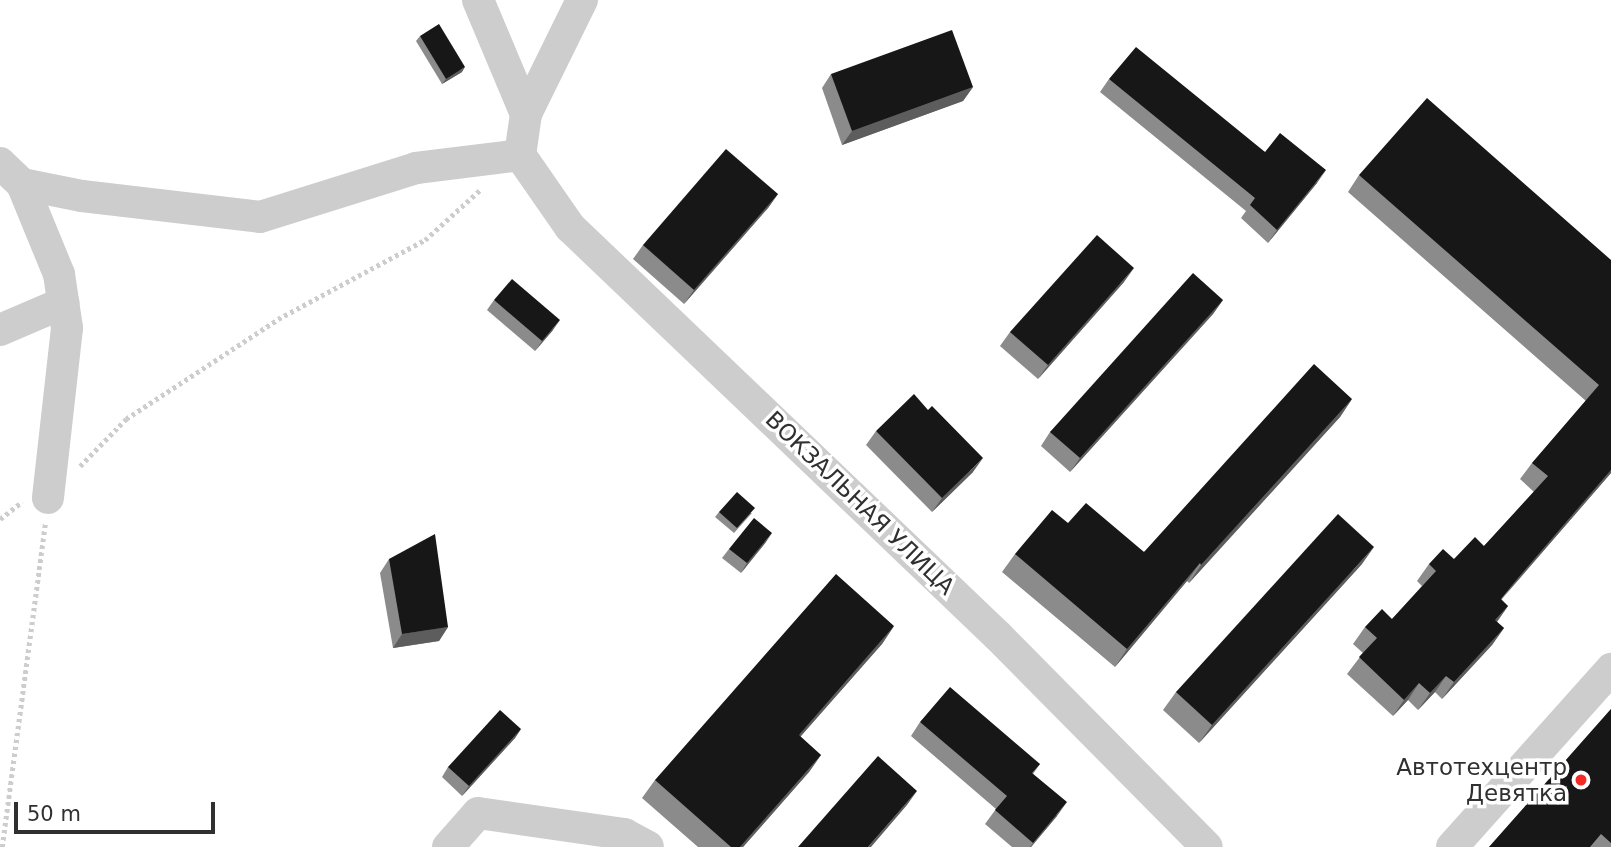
<!DOCTYPE html>
<html>
<head>
<meta charset="utf-8">
<style>
	body { margin:0 }
	#map { position:relative; width:1611px; height:847px; overflow:hidden; background:#fff; font-family:"DejaVu Sans",sans-serif }
	div>[style] { position:absolute }
	[style*='--x'] { left:calc(var(--x)*1px); top:calc(var(--y)*1px); width:calc(var(--w)*1px); rotate:calc(var(--a)*1deg) }
	.path>* { height:4.5px; margin-top:-2.25px; transform-origin:0; background:repeating-linear-gradient(90deg,#cdcdcd 0 3.5px,transparent 0 7px) }
	.minor>* { height:32px; margin:-16px; padding:0 16px; transform-origin:16px; border-radius:16px; background:#cdcdcd }
	.wall>* { inset:0; background:#8b8b8b }
	.shaded-wall>* { inset:0; background:#5d5d5d }
	.building>* { inset:0; background:#171717 }
	.dots>* { width:19px; height:19px; translate:-50% -50%; box-sizing:border-box; border:4px solid #fff; border-radius:50% }
	span { translate:-50% -50%; white-space:nowrap; text-align:center; line-height:1.15; -webkit-text-stroke:7px #fff; paint-order:stroke }
	.street-label { font-size:23px; color:#303030 }
	.poi-label { font-size:23px; color:#303030 }
	.right { translate:-100% -50%; text-align:right }
	.scale { position:absolute; left:14px; top:802px; width:201px; height:32px; box-sizing:border-box; border:4px solid #303030; border-top:0; padding-left:9px; font-size:21px; line-height:24px; white-space:nowrap; color:#303030; -webkit-text-stroke:5px #fff; paint-order:stroke }
</style>
</head>
<body>
<div id="map">
	<div class="path">
		<i style="--x:80;--y:466;--w:66;--a:-45.6"></i>
		<i style="--x:126;--y:419;--w:182;--a:-33.3"></i>
		<i style="--x:278;--y:319;--w:167;--a:-28.3"></i>
		<i style="--x:425;--y:240;--w:74;--a:-42.3"></i>
		<i style="--x:0;--y:519;--w:28;--a:-38"></i>
		<i style="--x:2;--y:847;--w:326;--a:-82.4"></i>
	</div>
	<div class="minor">
		<i style="--x:478;--y:0;--w:124;--a:67.2"></i>
		<i style="--x:582;--y:0;--w:127;--a:116.2"></i>
		<i style="--x:526;--y:114;--w:41;--a:98.3"></i>
		<i style="--x:520;--y:155;--w:88;--a:55.2"></i>
		<i style="--x:570;--y:227;--w:591;--a:43.7"></i>
		<i style="--x:997;--y:635;--w:298;--a:45.3"></i>
		<i style="--x:0;--y:163;--w:30;--a:44"></i>
		<i style="--x:22;--y:184;--w:61;--a:11.3"></i>
		<i style="--x:82;--y:196;--w:179;--a:6.7"></i>
		<i style="--x:260;--y:217;--w:164;--a:-17.4"></i>
		<i style="--x:416;--y:168;--w:105;--a:-7.1"></i>
		<i style="--x:22;--y:184;--w:97;--a:67.7"></i>
		<i style="--x:59;--y:274;--w:55;--a:81.6"></i>
		<i style="--x:67;--y:328;--w:171;--a:96.4"></i>
		<i style="--x:0;--y:330;--w:69;--a:-23.2"></i>
		<i style="--x:448;--y:847;--w:45;--a:-48.6"></i>
		<i style="--x:478;--y:813;--w:148;--a:8.2"></i>
		<i style="--x:624;--y:834;--w:27;--a:28"></i>
		<i style="--x:1452;--y:847;--w:239;--a:-48.2"></i>
	</div>
	<div class="wall">
		<i style="clip-path:polygon(420px 36px,462px 72px,442px 84px,416px 41px)"></i>
		<i style="clip-path:polygon(831px 74px,973px 87px,963px 101px,842px 145px,822px 88px)"></i>
		<i style="clip-path:polygon(1109px 79px,1265px 152px,1317px 183px,1268px 243px,1241px 218px,1246px 211px,1100px 92px)"></i>
		<i style="clip-path:polygon(1359px 175px,1611px 260px,1611px 473px,1501px 600px,1508px 606px,1497px 622px,1504px 628px,1492px 645px,1442px 699px,1435px 692px,1418px 710px,1408px 700px,1393px 716px,1347px 674px,1363px 653px,1353px 644px,1365px 627px,1392px 619px,1422px 586px,1417px 581px,1429px 564px,1454px 559px,1484px 546px,1534px 492px,1520px 479px,1532px 463px,1586px 401px,1348px 192px)"></i>
		<i style="clip-path:polygon(778px 194px,768px 208px,684px 304px,633px 259px,643px 245px)"></i>
		<i style="clip-path:polygon(1124px 282px,1038px 379px,1000px 346px,1010px 332px)"></i>
		<i style="clip-path:polygon(494px 300px,553px 330px,535px 351px,487px 310px)"></i>
		<i style="clip-path:polygon(1223px 300px,1213px 314px,1070px 472px,1041px 446px,1050px 432px)"></i>
		<i style="clip-path:polygon(1352px 399px,1340px 417px,1189px 583px,1187px 581px,1115px 667px,1002px 572px,1015px 554px,1068px 523px,1144px 552px)"></i>
		<i style="clip-path:polygon(876px 431px,973px 472px,932px 512px,866px 445px)"></i>
		<i style="clip-path:polygon(719px 512px,752px 513px,734px 533px,715px 517px)"></i>
		<i style="clip-path:polygon(766px 542px,741px 573px,722px 558px,729px 549px)"></i>
		<i style="clip-path:polygon(389px 559px,448px 627px,439px 641px,393px 648px,380px 573px)"></i>
		<i style="clip-path:polygon(1362px 564px,1199px 743px,1163px 710px,1176px 692px)"></i>
		<i style="clip-path:polygon(894px 626px,882px 644px,800px 737px,821px 755px,809px 772px,743px 847px,698px 847px,642px 798px,655px 780px)"></i>
		<i style="clip-path:polygon(1611px 709px,1611px 847px,1489px 847px)"></i>
		<i style="clip-path:polygon(920px 722px,1040px 764px,1033px 774px,1057px 816px,1031px 847px,1012px 847px,985px 824px,996px 809px,911px 736px)"></i>
		<i style="clip-path:polygon(521px 729px,515px 738px,462px 796px,442px 777px,448px 767px)"></i>
	</div>
	<div class="shaded-wall">
		<i style="clip-path:polygon(465px 67px,462px 72px,442px 84px,446px 79px)"></i>
		<i style="clip-path:polygon(973px 87px,963px 101px,842px 145px,852px 131px)"></i>
		<i style="clip-path:polygon(1326px 170px,1317px 183px,1268px 243px,1277px 230px)"></i>
		<i style="clip-path:polygon(778px 194px,768px 208px,684px 304px,694px 290px)"></i>
		<i style="clip-path:polygon(1134px 268px,1124px 282px,1038px 379px,1048px 365px)"></i>
		<i style="clip-path:polygon(1223px 300px,1213px 314px,1070px 472px,1080px 458px)"></i>
		<i style="clip-path:polygon(560px 320px,553px 330px,535px 351px,542px 341px)"></i>
		<i style="clip-path:polygon(1352px 399px,1340px 417px,1189px 583px,1201px 565px)"></i>
		<i style="clip-path:polygon(983px 458px,973px 472px,932px 512px,942px 498px)"></i>
		<i style="clip-path:polygon(1611px 470px,1611px 473px,1506px 594px,1489px 616px,1518px 578px)"></i>
		<i style="clip-path:polygon(772px 533px,766px 542px,741px 573px,747px 563px)"></i>
		<i style="clip-path:polygon(1374px 547px,1362px 564px,1199px 743px,1212px 725px)"></i>
		<i style="clip-path:polygon(1200px 563px,1187px 581px,1115px 667px,1127px 649px)"></i>
		<i style="clip-path:polygon(1508px 606px,1496px 623px,1495px 620px)"></i>
		<i style="clip-path:polygon(894px 626px,882px 644px,786px 753px,799px 735px)"></i>
		<i style="clip-path:polygon(448px 627px,439px 641px,393px 648px,402px 634px)"></i>
		<i style="clip-path:polygon(1504px 628px,1492px 645px,1442px 699px,1454px 682px)"></i>
		<i style="clip-path:polygon(1446px 676px,1435px 692px,1418px 710px,1430px 693px)"></i>
		<i style="clip-path:polygon(1419px 683px,1408px 700px,1393px 716px,1404px 700px)"></i>
		<i style="clip-path:polygon(521px 729px,515px 738px,462px 796px,469px 786px)"></i>
		<i style="clip-path:polygon(821px 755px,809px 772px,743px 847px,740px 847px)"></i>
		<i style="clip-path:polygon(917px 791px,907px 805px,871px 847px,868px 847px)"></i>
		<i style="clip-path:polygon(1067px 802px,1057px 816px,1031px 847px,1030px 847px)"></i>
	</div>
	<div class="building">
		<i style="clip-path:polygon(439px 24px,465px 67px,446px 79px,420px 36px)"></i>
		<i style="clip-path:polygon(952px 30px,973px 87px,852px 131px,831px 74px)"></i>
		<i style="clip-path:polygon(1136px 47px,1265px 152px,1280px 133px,1326px 170px,1277px 230px,1250px 205px,1255px 198px,1109px 79px)"></i>
		<i style="clip-path:polygon(1427px 98px,1611px 260px,1611px 470px,1518px 578px,1501px 599px,1508px 606px,1495px 620px,1504px 628px,1454px 682px,1446px 676px,1430px 693px,1419px 683px,1404px 700px,1359px 657px,1377px 638px,1365px 627px,1382px 609px,1392px 619px,1436px 571px,1429px 564px,1443px 549px,1454px 559px,1475px 537px,1484px 546px,1548px 476px,1532px 463px,1599px 385px,1359px 175px)"></i>
		<i style="clip-path:polygon(726px 149px,778px 194px,694px 290px,643px 245px)"></i>
		<i style="clip-path:polygon(1097px 235px,1134px 268px,1048px 365px,1010px 332px)"></i>
		<i style="clip-path:polygon(1193px 273px,1223px 300px,1080px 458px,1050px 432px)"></i>
		<i style="clip-path:polygon(512px 279px,560px 320px,542px 341px,494px 300px)"></i>
		<i style="clip-path:polygon(1314px 364px,1352px 399px,1201px 565px,1200px 563px,1127px 649px,1015px 554px,1052px 510px,1068px 523px,1086px 503px,1144px 552px)"></i>
		<i style="clip-path:polygon(914px 394px,928px 410px,932px 406px,983px 458px,942px 498px,876px 431px)"></i>
		<i style="clip-path:polygon(737px 492px,755px 508px,737px 528px,719px 512px)"></i>
		<i style="clip-path:polygon(1338px 514px,1374px 547px,1212px 725px,1176px 692px)"></i>
		<i style="clip-path:polygon(754px 518px,772px 533px,747px 563px,729px 549px)"></i>
		<i style="clip-path:polygon(435px 534px,448px 627px,402px 634px,389px 559px)"></i>
		<i style="clip-path:polygon(836px 574px,894px 626px,799px 735px,821px 755px,740px 847px,731px 847px,655px 780px)"></i>
		<i style="clip-path:polygon(950px 687px,1040px 764px,1032px 773px,1067px 802px,1033px 843px,995px 810px,1007px 796px,920px 722px)"></i>
		<i style="clip-path:polygon(1611px 709px,1611px 843px,1601px 834px,1590px 847px,1489px 847px)"></i>
		<i style="clip-path:polygon(500px 710px,521px 729px,469px 786px,448px 767px)"></i>
		<i style="clip-path:polygon(878px 756px,917px 791px,868px 847px,798px 847px)"></i>
	</div>
	<div class="dots">
		<i style="left:1581px;top:780px;background:#f52a24"></i>
	</div>
	<div class="street-label">
		<span style="left:860px;top:503px;rotate:44deg">ВОКЗАЛЬНАЯ УЛИЦА</span>
	</div>
	<div class="poi-label">
		<span class="right" style="left:1567px;top:780px">Автотехцентр<br>Девятка</span>
	</div>
	<div class="scale">50 m</div>
</div>
</body>
</html>
